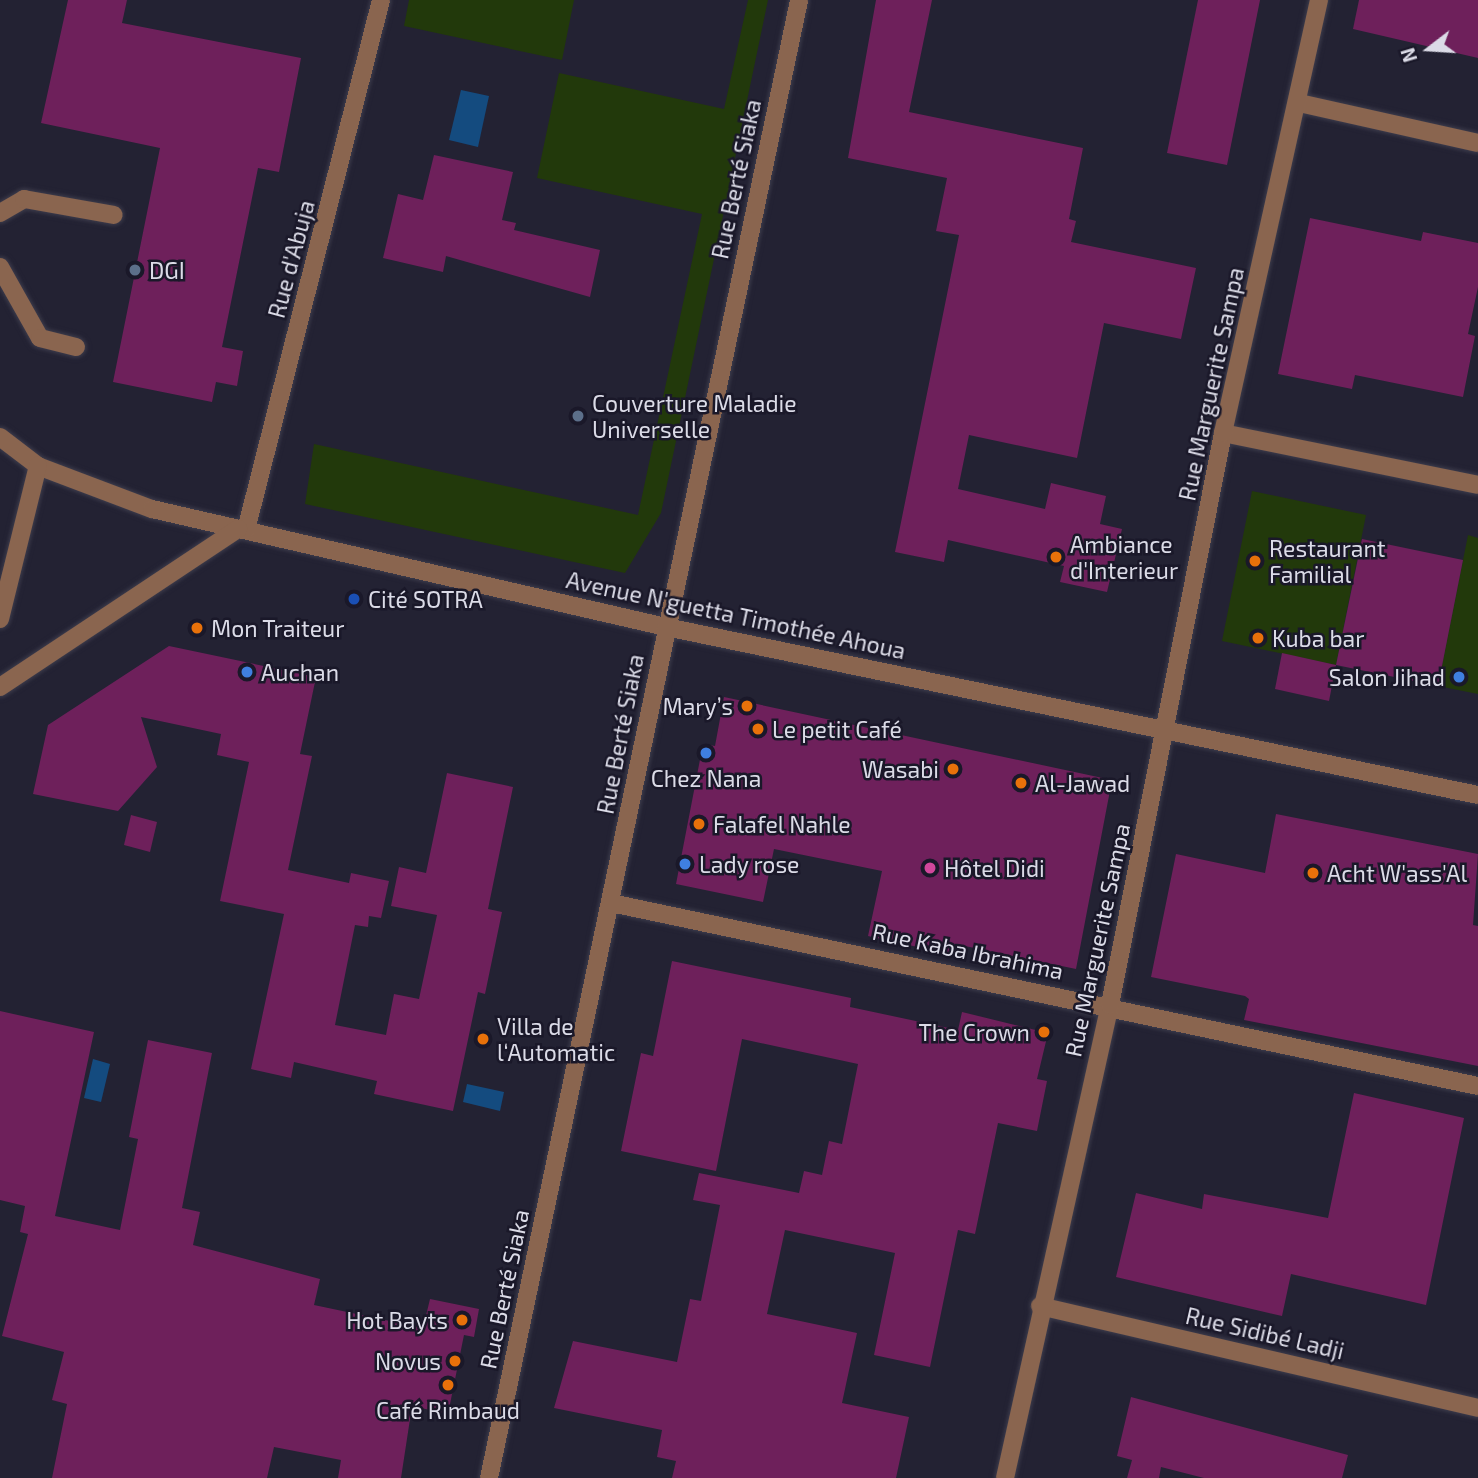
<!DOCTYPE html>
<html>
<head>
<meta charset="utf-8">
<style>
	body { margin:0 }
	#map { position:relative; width:1478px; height:1478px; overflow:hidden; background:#232233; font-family:"Exo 2",sans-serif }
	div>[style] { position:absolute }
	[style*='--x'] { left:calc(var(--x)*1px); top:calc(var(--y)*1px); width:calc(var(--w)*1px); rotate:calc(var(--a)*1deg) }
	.green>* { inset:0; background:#22390b }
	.water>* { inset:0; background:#144b7f }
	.building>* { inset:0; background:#6e205b }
	.roads { filter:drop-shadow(0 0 2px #3d3c4c) drop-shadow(0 0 2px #3d3c4c) }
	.minor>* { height:18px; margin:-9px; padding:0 9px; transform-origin:9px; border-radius:9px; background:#8a654f }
	.dots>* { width:19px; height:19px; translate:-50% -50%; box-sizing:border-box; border:4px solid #1a1829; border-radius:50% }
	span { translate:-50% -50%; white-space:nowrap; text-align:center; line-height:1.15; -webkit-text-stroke:5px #1a1829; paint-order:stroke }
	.street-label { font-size:23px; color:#dbdbe7 }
	.poi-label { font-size:23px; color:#dbdbe7 }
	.left { translate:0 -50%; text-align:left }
	.right { translate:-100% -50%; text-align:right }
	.north { position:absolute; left:1394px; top:14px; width:70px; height:70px; -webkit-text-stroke:5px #1a1829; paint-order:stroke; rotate:253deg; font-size:19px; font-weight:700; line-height:28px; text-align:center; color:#dbdbe7 }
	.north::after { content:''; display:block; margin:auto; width:24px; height:32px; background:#dbdbe7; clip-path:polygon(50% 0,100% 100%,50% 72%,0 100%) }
</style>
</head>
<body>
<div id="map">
	<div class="green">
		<i style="clip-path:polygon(409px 0,574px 0,562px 60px,404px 26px)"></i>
		<i style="clip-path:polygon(748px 0,768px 0,661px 513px,625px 573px,305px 504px,314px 444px,638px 515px,702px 214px,537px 178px,559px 73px,724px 109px)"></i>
		<i style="clip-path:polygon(1252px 491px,1366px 515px,1336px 665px,1222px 641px)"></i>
		<i style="clip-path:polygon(1468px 535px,1478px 538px,1478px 694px,1438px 686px)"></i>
	</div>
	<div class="water">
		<i style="clip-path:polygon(461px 90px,489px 96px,478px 147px,449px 140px)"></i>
		<i style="clip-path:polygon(93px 1059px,110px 1064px,101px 1102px,84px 1098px)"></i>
		<i style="clip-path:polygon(467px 1084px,504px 1092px,500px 1111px,463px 1102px)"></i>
	</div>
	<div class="building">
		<i style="clip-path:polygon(68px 0,127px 0,122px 23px,301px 58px,279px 172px,258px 168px,222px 347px,243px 351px,237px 386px,216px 382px,212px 402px,113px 382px,160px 148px,41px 123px)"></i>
		<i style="clip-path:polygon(876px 0,932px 0,909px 112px,1083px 148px,1069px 219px,1076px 221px,1071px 242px,1196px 268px,1181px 339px,1104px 323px,1077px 458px,969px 435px,958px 489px,1045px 509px,1051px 483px,1106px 496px,1100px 524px,1122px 529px,1107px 592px,1060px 582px,1064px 566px,948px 540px,944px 562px,895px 552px,959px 235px,936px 231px,947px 178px,848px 158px)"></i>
		<i style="clip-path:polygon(1198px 0,1260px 0,1227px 165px,1167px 153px)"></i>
		<i style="clip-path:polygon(1359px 0,1478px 0,1478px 58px,1353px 29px)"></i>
		<i style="clip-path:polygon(434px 155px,513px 172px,502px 220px,516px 223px,514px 230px,600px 250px,590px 297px,446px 256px,443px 272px,383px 258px,398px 194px,423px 200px)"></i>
		<i style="clip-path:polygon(1310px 218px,1421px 241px,1423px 232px,1478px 243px,1478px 287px,1468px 334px,1475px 336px,1463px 397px,1355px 375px,1352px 389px,1278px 374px)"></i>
		<i style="clip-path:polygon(1362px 539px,1463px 560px,1438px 686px,1336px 665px)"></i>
		<i style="clip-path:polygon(169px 646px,316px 677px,300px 754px,312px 756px,288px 870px,349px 883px,351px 873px,389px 881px,381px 918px,369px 916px,368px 927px,355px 925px,335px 1025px,386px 1035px,394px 994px,419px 999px,437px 915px,391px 906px,399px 867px,426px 873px,447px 773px,513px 787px,488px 909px,502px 912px,485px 994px,478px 992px,453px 1111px,374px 1094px,377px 1081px,294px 1062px,291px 1078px,251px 1069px,284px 914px,220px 901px,249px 762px,217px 755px,221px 734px,141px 717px,157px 767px,118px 811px,33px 794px,48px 725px)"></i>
		<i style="clip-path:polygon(1282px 653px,1336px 665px,1329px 701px,1275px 689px)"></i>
		<i style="clip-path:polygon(724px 697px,1112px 780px,1076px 969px,960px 945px,958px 956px,868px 936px,882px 871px,774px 849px,763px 902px,676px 884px,703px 744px,715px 746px)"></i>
		<i style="clip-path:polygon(1276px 814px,1478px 854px,1473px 925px,1478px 926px,1478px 1066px,1244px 1020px,1249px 999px,1245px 996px,1151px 977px,1176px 854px,1265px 873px)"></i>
		<i style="clip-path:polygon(131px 815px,157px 822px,150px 852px,124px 845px)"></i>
		<i style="clip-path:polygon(672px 961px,851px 998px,850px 1007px,958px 1030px,962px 1012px,1048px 1033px,1037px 1079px,1047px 1081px,1037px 1131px,998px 1123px,975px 1234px,958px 1230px,930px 1367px,874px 1355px,895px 1253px,785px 1230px,767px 1314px,857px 1333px,842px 1403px,909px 1417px,896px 1478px,672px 1478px,676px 1461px,657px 1457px,662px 1430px,554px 1408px,573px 1341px,677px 1362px,690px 1299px,701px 1301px,720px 1205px,693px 1200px,699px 1173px,799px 1193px,804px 1171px,822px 1175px,829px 1141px,842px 1144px,858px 1064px,742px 1039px,716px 1171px,621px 1151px,641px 1053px,653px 1056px)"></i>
		<i style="clip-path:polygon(0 1011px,94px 1032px,55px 1216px,120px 1230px,138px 1139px,129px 1137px,148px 1040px,212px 1053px,182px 1208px,200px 1212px,193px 1245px,320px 1279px,314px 1305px,423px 1328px,430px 1299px,479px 1309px,474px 1337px,464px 1335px,448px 1414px,412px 1406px,401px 1478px,338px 1478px,341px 1460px,274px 1447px,267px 1478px,52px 1478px,67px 1404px,52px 1400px,64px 1352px,2px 1336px,28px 1234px,20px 1232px,25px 1206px,0 1200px)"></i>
		<i style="clip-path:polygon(1354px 1093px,1464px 1118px,1426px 1305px,1291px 1274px,1282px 1316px,1116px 1277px,1136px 1193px,1202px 1209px,1204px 1194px,1328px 1218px)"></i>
		<i style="clip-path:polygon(1131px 1397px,1348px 1455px,1342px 1478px,1204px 1478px,1161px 1467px,1159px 1478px,1127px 1478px,1132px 1460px,1117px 1456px)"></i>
	</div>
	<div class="roads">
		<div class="minor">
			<i style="--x:1299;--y:103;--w:183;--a:12.6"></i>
			<i style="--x:0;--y:213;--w:28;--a:-30"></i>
			<i style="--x:24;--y:199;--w:91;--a:10.1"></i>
			<i style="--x:0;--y:267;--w:81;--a:60.6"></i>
			<i style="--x:40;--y:338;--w:37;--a:14"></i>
			<i style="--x:1223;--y:433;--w:260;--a:11.5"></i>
			<i style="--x:0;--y:437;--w:48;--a:37.3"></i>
			<i style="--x:38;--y:466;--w:122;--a:20.7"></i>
			<i style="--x:152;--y:509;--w:527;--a:12.93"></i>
			<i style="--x:666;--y:627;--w:829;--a:11.69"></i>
			<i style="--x:246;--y:530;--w:547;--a:-75.71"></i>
			<i style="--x:0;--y:619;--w:158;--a:-76.1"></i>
			<i style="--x:0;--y:687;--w:286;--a:-33.6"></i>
			<i style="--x:611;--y:903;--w:886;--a:11.92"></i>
			<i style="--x:1040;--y:1306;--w:450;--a:13.1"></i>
			<i style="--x:489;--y:1478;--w:1510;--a:-78.15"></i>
			<i style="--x:1005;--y:1478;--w:485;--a:-77.5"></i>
			<i style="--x:1110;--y:1005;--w:583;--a:-78.82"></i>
			<i style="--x:1223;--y:433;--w:444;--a:-77.5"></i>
		</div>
	</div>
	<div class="dots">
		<i style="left:135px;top:270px;background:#5c6f8a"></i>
		<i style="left:578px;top:416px;background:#5c6f8a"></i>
		<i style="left:1056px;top:557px;background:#e8710a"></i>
		<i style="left:1255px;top:561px;background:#e8710a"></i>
		<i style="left:354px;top:599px;background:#1a4fb4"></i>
		<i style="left:197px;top:628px;background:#e8710a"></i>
		<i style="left:1258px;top:638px;background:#e8710a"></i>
		<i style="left:247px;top:672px;background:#3f7fe0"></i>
		<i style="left:1459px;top:677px;background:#3f7fe0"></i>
		<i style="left:747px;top:706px;background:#e8710a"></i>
		<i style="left:758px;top:729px;background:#e8710a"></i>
		<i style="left:706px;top:753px;background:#3f7fe0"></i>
		<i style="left:953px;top:769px;background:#e8710a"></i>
		<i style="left:1021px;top:783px;background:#e8710a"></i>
		<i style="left:699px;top:824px;background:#e8710a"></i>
		<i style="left:685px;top:864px;background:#3f7fe0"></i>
		<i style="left:930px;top:868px;background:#d1479c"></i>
		<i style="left:1313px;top:873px;background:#e8710a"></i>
		<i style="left:1044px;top:1032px;background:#e8710a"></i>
		<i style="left:483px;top:1039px;background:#e8710a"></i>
		<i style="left:462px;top:1320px;background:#e8710a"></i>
		<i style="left:455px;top:1361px;background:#e8710a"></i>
		<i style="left:448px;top:1385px;background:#e8710a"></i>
	</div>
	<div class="street-label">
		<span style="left:736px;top:179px;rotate:-78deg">Rue Berté Siaka</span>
		<span style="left:291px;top:259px;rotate:-75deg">Rue d'Abuja</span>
		<span style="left:1211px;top:384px;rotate:-78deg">Rue Marguerite Sampa</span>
		<span style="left:736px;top:615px;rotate:12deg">Avenue N'guetta Timothée Ahoua</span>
		<span style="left:620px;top:734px;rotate:-79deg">Rue Berté Siaka</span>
		<span style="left:1097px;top:940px;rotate:-78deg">Rue Marguerite Sampa</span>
		<span style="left:968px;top:951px;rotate:12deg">Rue Kaba Ibrahima</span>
		<span style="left:504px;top:1289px;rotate:-78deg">Rue Berté Siaka</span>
		<span style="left:1265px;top:1333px;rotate:13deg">Rue Sidibé Ladji</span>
	</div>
	<div class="poi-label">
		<span class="left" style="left:149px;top:270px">DGI</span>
		<span class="left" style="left:592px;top:416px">Couverture Maladie<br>Universelle</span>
		<span class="left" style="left:1070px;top:557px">Ambiance<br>d'Interieur</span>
		<span class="left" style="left:1269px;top:561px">Restaurant<br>Familial</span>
		<span class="left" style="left:368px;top:599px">Cité SOTRA</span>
		<span class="left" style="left:211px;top:628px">Mon Traiteur</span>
		<span class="left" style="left:1272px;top:638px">Kuba bar</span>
		<span class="left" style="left:261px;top:672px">Auchan</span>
		<span class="right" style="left:1445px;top:677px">Salon Jihad</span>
		<span class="right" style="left:733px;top:706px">Mary’s</span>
		<span class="left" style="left:772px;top:729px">Le petit Café</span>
		<span class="right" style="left:939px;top:769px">Wasabi</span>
		<span style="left:706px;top:778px">Chez Nana</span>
		<span class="left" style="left:1035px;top:783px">Al-Jawad</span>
		<span class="left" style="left:713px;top:824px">Falafel Nahle</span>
		<span class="left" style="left:699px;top:864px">Lady rose</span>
		<span class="left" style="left:944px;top:868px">Hôtel Didi</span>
		<span class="left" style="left:1327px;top:873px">Acht W'ass'Al</span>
		<span class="left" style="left:497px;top:1039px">Villa de<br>l‘Automatic</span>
		<span class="right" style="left:1030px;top:1032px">The Crown</span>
		<span class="right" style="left:448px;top:1320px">Hot Bayts</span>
		<span class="right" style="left:441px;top:1361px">Novus</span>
		<span style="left:448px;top:1410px">Café Rimbaud</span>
	</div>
	<div class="north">N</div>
</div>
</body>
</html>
